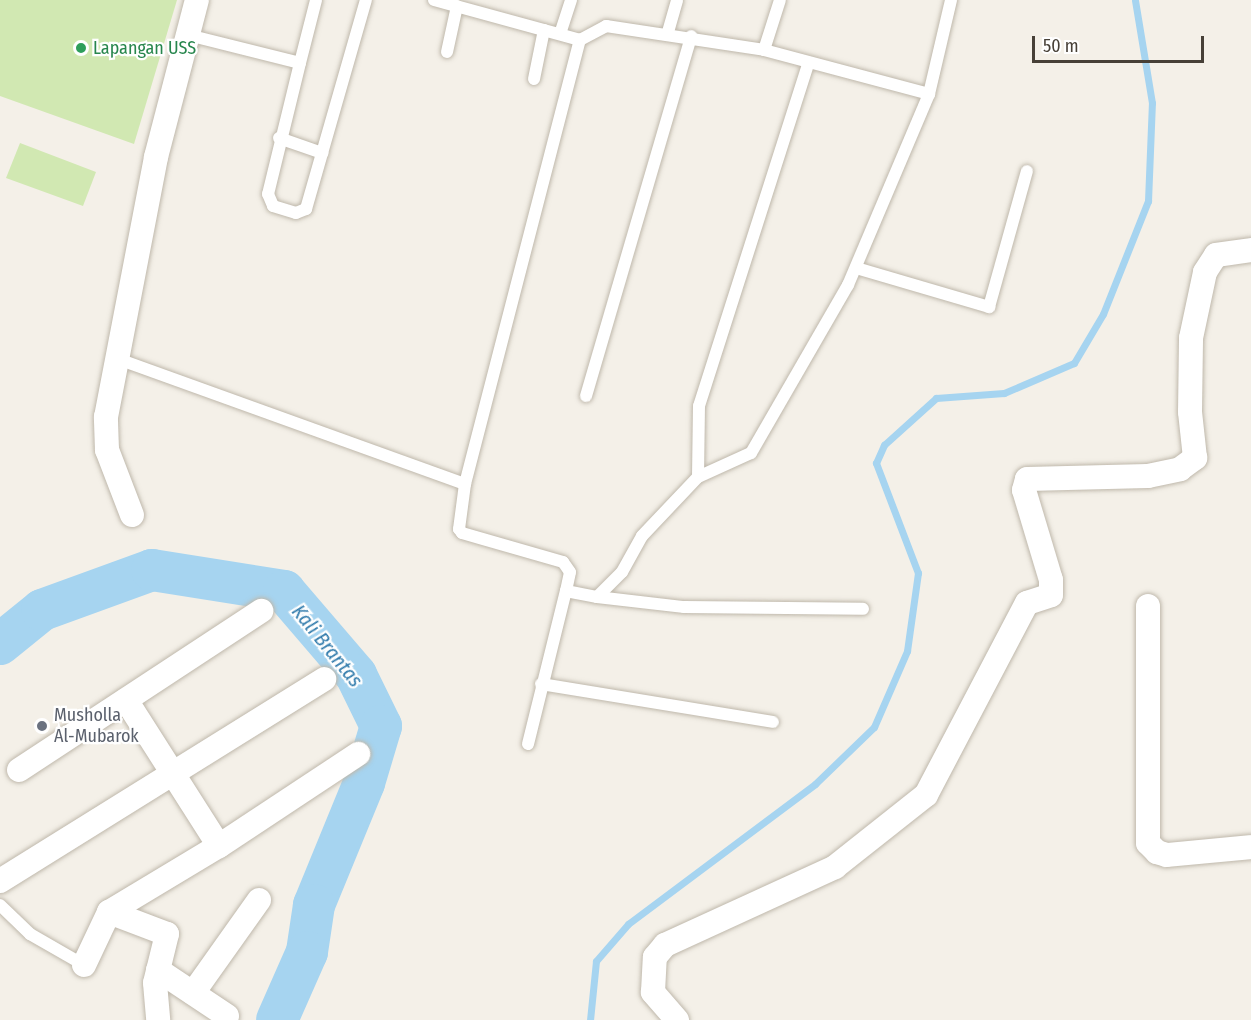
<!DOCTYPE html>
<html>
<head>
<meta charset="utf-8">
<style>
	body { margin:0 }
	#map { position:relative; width:1251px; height:1020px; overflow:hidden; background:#f4f0e8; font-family:"Fira Sans Condensed",sans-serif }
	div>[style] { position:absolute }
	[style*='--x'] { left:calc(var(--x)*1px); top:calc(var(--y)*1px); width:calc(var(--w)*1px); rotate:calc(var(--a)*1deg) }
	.green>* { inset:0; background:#d1e8b2 }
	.stream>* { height:7px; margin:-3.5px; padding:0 3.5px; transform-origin:3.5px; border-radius:3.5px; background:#a6d4f0 }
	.river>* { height:42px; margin:-21px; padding:0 21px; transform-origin:21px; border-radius:21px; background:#a6d4f0 }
	.roads { filter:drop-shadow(0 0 2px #bfb8ab) drop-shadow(0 0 2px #bfb8ab) }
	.lane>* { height:12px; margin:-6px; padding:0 6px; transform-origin:6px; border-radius:6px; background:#fff }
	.street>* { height:24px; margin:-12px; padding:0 12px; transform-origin:12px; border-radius:12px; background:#fff }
	.dots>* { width:16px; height:16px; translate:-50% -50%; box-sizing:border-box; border:3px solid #fff; border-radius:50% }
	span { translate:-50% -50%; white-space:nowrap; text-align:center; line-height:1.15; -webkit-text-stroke:4.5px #fff; paint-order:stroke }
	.leisure-label { font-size:18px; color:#27864d }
	.left { translate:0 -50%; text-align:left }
	.worship-label { font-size:18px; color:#5b616d }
	.water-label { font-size:20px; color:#2f7aab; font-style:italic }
	.scale { position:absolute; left:1032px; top:36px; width:172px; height:27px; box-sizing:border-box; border:3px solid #474037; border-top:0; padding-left:8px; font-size:18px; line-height:21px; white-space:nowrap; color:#474037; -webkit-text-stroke:4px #fff; paint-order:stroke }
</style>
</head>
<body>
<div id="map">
	<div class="green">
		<i style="clip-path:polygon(0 0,177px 0,134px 144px,0 96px)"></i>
		<i style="clip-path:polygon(20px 143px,96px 172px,83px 206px,6px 178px)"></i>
	</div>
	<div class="stream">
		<i style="--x:590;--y:1020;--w:59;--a:-84.2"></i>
		<i style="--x:596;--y:961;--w:49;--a:-49.1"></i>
		<i style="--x:628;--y:924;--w:234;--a:-36.8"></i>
		<i style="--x:815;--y:784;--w:82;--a:-44"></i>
		<i style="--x:874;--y:727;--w:83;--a:-66.5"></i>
		<i style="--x:907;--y:651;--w:79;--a:-82"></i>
		<i style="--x:918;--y:573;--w:118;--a:-110.9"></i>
		<i style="--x:876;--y:463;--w:20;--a:-66"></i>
		<i style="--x:884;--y:445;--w:70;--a:-42.1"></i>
		<i style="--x:936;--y:398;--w:68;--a:-4.2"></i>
		<i style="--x:1004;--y:393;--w:76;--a:-23.2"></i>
		<i style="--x:1074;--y:363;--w:57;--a:-59.4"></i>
		<i style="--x:1103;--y:314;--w:122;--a:-68.3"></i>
		<i style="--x:1148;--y:201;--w:98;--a:-87.7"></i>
		<i style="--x:1152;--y:103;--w:104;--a:-99.4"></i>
	</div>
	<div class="river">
		<i style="--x:0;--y:644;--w:54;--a:-39"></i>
		<i style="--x:42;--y:610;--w:117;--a:-20"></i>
		<i style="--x:152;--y:570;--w:134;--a:9"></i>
		<i style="--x:284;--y:591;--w:111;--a:49.4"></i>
		<i style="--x:356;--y:675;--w:57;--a:63.9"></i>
		<i style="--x:381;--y:726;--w:59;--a:106.6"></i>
		<i style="--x:364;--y:783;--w:132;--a:112.3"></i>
		<i style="--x:314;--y:905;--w:48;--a:98.5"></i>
		<i style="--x:307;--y:952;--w:74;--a:113.8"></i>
	</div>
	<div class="roads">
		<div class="lane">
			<i style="--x:434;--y:0;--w:151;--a:15.3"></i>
			<i style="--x:580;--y:40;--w:30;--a:-28"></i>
			<i style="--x:606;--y:26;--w:160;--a:8.6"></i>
			<i style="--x:764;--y:50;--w:171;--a:14.9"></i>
			<i style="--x:668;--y:32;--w:33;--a:-74"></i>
			<i style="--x:560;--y:34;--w:36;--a:-72"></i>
			<i style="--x:188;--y:35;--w:115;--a:14"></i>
			<i style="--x:300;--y:63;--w:135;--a:103.7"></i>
			<i style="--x:268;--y:194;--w:13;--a:67"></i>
			<i style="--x:273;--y:206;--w:24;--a:17"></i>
			<i style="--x:296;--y:213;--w:11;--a:-22"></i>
			<i style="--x:306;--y:209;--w:217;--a:-74"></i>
			<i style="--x:764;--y:50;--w:52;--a:-72.3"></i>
			<i style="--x:447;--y:52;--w:47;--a:-77.7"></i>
			<i style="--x:300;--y:63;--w:65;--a:-75.7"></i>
			<i style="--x:534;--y:79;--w:50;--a:-78.5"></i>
			<i style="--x:279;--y:138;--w:46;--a:19.2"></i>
			<i style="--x:856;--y:268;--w:139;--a:16.3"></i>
			<i style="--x:989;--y:307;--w:141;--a:-74.4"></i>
			<i style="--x:115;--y:358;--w:372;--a:19.8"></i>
			<i style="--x:586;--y:396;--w:375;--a:-73.7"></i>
			<i style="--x:698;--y:477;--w:71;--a:-89.2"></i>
			<i style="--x:699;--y:406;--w:359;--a:-72.3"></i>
			<i style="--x:566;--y:591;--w:19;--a:-78"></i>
			<i style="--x:570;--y:572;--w:12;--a:-125"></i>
			<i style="--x:563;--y:562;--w:105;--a:-164"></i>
			<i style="--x:462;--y:533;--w:5;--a:-127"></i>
			<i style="--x:459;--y:529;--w:45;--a:-82.4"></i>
			<i style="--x:465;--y:484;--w:459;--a:-75.5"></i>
			<i style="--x:597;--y:597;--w:88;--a:6.6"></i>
			<i style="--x:684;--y:607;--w:179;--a:0.6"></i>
			<i style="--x:541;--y:684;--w:235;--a:9.3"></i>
			<i style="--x:528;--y:744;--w:158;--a:-76.1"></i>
			<i style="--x:566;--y:591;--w:32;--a:11"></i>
			<i style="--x:597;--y:597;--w:35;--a:-45"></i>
			<i style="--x:622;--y:572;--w:41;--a:-60.9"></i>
			<i style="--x:642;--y:536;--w:81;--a:-46.5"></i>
			<i style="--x:698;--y:477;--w:58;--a:-24.4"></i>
			<i style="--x:751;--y:453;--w:194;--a:-60"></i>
			<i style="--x:848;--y:285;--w:207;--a:-67"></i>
			<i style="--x:929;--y:94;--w:97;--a:-76.8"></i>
			<i style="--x:0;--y:905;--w:42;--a:44"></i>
			<i style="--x:30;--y:934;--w:62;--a:29.9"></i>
		</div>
		<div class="street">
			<i style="--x:132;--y:515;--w:70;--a:-111"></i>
			<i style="--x:107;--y:450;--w:33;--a:-92"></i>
			<i style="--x:106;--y:417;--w:265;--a:-79.1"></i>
			<i style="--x:156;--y:157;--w:162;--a:-75.4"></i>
			<i style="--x:1148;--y:606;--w:237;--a:90"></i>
			<i style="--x:1148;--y:843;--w:13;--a:45"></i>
			<i style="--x:1157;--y:852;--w:10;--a:17"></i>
			<i style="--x:1167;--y:855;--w:84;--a:-5.4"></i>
			<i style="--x:126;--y:700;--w:173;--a:57.5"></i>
			<i style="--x:19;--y:770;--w:290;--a:-33.3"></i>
			<i style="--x:0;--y:881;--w:382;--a:-31.9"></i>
			<i style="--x:109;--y:912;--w:62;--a:20.8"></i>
			<i style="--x:167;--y:934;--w:50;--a:103.8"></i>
			<i style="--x:155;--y:983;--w:37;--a:85"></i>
			<i style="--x:84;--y:965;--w:59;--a:-64.7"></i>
			<i style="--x:109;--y:912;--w:128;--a:-31"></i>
			<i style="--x:219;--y:846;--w:167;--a:-33.5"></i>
			<i style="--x:158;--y:970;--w:83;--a:33.7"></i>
			<i style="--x:193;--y:993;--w:114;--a:-54.6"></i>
			<i style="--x:677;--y:1020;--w:37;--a:-131"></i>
			<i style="--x:653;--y:992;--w:35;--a:-87"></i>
			<i style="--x:655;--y:957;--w:16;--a:-50"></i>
			<i style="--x:665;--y:945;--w:187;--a:-24.6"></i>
			<i style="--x:835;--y:867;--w:116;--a:-38.4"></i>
			<i style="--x:926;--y:795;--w:217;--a:-62.3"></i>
			<i style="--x:1027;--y:603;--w:25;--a:-18"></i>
			<i style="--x:1051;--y:595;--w:15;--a:-90"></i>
			<i style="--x:1051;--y:580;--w:94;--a:-106.7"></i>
			<i style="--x:1024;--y:490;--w:11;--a:-75"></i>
			<i style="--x:1027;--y:479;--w:121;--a:-1.4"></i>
			<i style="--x:1148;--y:476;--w:33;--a:-12"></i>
			<i style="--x:1180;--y:469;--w:19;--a:-36"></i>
			<i style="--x:1195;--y:458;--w:46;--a:-96.2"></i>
			<i style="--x:1190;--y:412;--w:74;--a:-89.2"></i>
			<i style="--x:1191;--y:338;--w:67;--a:-78"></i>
			<i style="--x:1205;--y:272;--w:20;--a:-57"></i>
			<i style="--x:1216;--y:255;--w:35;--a:-8"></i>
		</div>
	</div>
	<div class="dots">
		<i style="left:81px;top:48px;background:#2e9e5b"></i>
		<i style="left:42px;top:726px;background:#6b7280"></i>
	</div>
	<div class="leisure-label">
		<span class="left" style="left:93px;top:48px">Lapangan USS</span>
	</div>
	<div class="worship-label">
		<span class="left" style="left:54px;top:726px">Musholla<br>Al-Mubarok</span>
	</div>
	<div class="water-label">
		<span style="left:327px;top:646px;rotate:51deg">Kali Brantas</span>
	</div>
	<div class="scale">50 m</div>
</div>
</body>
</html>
